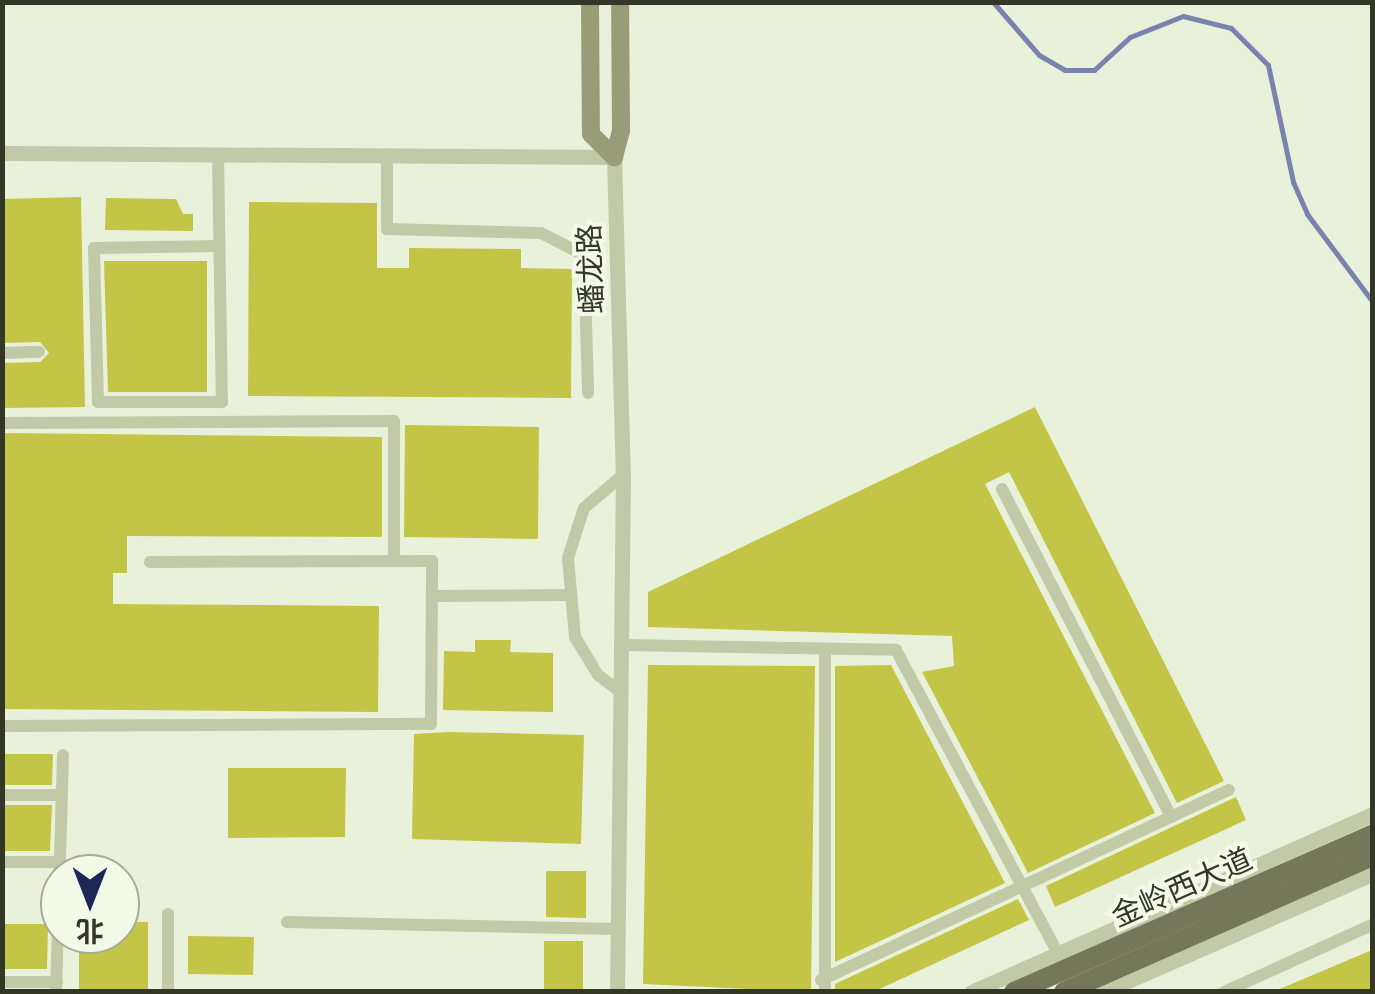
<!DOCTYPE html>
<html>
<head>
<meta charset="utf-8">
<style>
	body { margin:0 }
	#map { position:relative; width:1375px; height:994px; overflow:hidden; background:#eaf1db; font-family:"Exo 2","Noto Sans SC",sans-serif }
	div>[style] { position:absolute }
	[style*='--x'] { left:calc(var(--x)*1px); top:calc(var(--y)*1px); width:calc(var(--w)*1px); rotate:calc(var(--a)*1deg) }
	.stream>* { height:5px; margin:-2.5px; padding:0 2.5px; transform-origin:2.5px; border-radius:2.5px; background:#7a83ae }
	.building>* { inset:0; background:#c2c545 }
	.minor>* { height:12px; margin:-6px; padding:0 6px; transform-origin:6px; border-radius:6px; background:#c1c9a7 }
	.tertiary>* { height:15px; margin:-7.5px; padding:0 7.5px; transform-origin:7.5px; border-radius:7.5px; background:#c1c9a7 }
	.secondary>* { height:18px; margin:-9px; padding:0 9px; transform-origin:9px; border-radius:9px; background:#989d78 }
	.primary>* { height:20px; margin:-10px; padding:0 10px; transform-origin:10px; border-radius:10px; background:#747859 }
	span { translate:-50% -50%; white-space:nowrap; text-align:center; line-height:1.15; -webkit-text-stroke:8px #f3f9e7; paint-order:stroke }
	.street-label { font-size:30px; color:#343627 }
	.frame { position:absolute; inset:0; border:5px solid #343627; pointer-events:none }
	.north { position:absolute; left:40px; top:854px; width:100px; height:100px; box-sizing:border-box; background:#f3f9e7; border:2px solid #a7ab9a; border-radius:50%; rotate:180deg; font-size:28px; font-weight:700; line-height:40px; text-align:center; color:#343627 }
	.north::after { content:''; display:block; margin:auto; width:35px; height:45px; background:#1d2657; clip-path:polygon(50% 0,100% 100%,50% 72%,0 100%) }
</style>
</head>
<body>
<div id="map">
	<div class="stream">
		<i style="--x:993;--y:2;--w:70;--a:49"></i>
		<i style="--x:1039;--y:55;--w:30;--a:30"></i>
		<i style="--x:1065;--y:70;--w:29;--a:0"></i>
		<i style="--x:1094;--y:70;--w:49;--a:-42.5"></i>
		<i style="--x:1130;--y:37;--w:57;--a:-21.6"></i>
		<i style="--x:1183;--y:16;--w:49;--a:14"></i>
		<i style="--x:1231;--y:28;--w:52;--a:45"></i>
		<i style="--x:1268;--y:65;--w:120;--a:77.9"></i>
		<i style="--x:1293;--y:182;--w:35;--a:66"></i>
		<i style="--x:1307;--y:214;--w:109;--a:53.2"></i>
	</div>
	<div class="building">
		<i style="clip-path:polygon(81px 197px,85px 407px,2px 408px,2px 363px,40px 362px,49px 353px,40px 342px,2px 343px,2px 199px)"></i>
		<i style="clip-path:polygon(106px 198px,176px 199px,183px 214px,193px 214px,193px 231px,105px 230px)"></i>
		<i style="clip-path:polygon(249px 202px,377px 203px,377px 268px,409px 268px,409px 248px,521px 249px,521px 268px,572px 269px,571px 398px,248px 396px)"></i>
		<i style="clip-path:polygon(104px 261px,207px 261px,207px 392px,108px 392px)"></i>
		<i style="clip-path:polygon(1035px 407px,1224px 781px,1177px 803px,1009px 472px,985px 484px,1155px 813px,1028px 873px,922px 672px,954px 666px,952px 636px,648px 627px,648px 592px)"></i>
		<i style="clip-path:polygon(405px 425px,539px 427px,538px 539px,404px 537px)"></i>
		<i style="clip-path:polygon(2px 433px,382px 437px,382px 537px,127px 536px,127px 573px,113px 573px,113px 604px,379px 606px,378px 712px,2px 709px)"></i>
		<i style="clip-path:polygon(475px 640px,511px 640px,510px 652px,553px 653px,553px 712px,443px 710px,444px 651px,475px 652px)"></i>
		<i style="clip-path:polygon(648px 665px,815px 666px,811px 992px,643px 984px)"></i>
		<i style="clip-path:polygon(891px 665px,1005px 883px,835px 962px,835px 666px)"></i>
		<i style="clip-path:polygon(448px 732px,584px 735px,581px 844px,412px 839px,414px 734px)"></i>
		<i style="clip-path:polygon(2px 754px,53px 754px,52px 785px,2px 785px)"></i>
		<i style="clip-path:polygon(228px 768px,346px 768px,345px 837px,228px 838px)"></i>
		<i style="clip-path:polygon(1236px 797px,1246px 820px,1055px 907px,1046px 886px)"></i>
		<i style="clip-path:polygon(2px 805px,52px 805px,50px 851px,2px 851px)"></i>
		<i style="clip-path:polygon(546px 871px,586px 871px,586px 918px,546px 917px)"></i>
		<i style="clip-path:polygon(1018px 899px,1029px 920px,873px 992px,835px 992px,835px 984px)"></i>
		<i style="clip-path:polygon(120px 922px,148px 922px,148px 992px,79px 992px,79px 934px,120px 934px)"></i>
		<i style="clip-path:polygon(2px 924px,48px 924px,47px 969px,2px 969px)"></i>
		<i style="clip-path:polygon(188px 936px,254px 937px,253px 975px,188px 974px)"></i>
		<i style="clip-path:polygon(544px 941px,583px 941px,583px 992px,544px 992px)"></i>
		<i style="clip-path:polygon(1372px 950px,1372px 992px,1275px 991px)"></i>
	</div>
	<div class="minor">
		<i style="--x:218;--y:154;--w:248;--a:89.1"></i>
		<i style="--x:222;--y:402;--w:124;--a:180"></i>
		<i style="--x:98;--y:402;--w:154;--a:-91.5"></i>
		<i style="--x:94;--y:248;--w:125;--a:-0.9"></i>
		<i style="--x:387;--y:155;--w:74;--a:90"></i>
		<i style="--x:387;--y:229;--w:154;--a:1.5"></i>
		<i style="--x:541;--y:233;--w:48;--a:27.1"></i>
		<i style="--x:584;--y:255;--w:138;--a:88.3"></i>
		<i style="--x:2;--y:353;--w:37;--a:-2"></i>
		<i style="--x:2;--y:423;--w:392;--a:-0.3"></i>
		<i style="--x:394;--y:421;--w:140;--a:90"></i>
		<i style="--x:1002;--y:489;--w:369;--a:62.7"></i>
		<i style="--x:432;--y:596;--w:137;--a:-0.4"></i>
		<i style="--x:623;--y:645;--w:273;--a:1"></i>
		<i style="--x:896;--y:650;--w:344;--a:61.9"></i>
		<i style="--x:622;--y:693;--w:30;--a:-143"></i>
		<i style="--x:598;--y:675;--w:44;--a:-121.2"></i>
		<i style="--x:575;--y:637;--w:79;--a:-95.1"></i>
		<i style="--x:568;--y:558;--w:52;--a:-72.3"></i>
		<i style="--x:584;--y:508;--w:51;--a:-40.2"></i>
		<i style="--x:2;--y:726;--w:429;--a:-0.3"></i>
		<i style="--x:431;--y:724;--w:163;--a:-89.6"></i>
		<i style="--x:432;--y:561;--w:282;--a:179.8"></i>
		<i style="--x:2;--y:795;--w:60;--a:0"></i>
		<i style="--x:2;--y:862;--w:58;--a:0"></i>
		<i style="--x:287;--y:922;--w:330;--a:1.2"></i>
		<i style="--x:821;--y:980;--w:450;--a:-25"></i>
		<i style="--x:2;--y:982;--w:55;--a:0"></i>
		<i style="--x:56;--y:992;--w:237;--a:-88.3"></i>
		<i style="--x:168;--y:992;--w:78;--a:-90"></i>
		<i style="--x:825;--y:992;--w:343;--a:-90"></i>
		<i style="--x:1224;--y:992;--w:162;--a:-24.4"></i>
	</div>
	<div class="tertiary">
		<i style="--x:2;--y:153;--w:612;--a:0.37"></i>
		<i style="--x:614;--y:157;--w:318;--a:88.4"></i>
		<i style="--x:623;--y:475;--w:517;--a:90.66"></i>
		<i style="--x:971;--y:992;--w:439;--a:-23.9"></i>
		<i style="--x:1103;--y:992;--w:294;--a:-23.7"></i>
	</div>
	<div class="secondary">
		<i style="--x:590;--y:2;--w:132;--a:89.6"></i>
		<i style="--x:591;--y:134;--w:33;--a:45"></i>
		<i style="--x:614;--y:157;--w:27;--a:-75"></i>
		<i style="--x:621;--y:131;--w:129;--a:-90.4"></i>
	</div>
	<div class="primary">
		<i style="--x:1014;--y:992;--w:391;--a:-23.7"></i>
		<i style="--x:1064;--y:992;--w:337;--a:-23.8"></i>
	</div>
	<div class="street-label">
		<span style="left:589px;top:269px;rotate:-92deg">蟠龙路</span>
		<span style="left:1181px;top:886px;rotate:-24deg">金岭西大道</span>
	</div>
	<div class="frame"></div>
	<div class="north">北</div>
</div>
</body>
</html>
